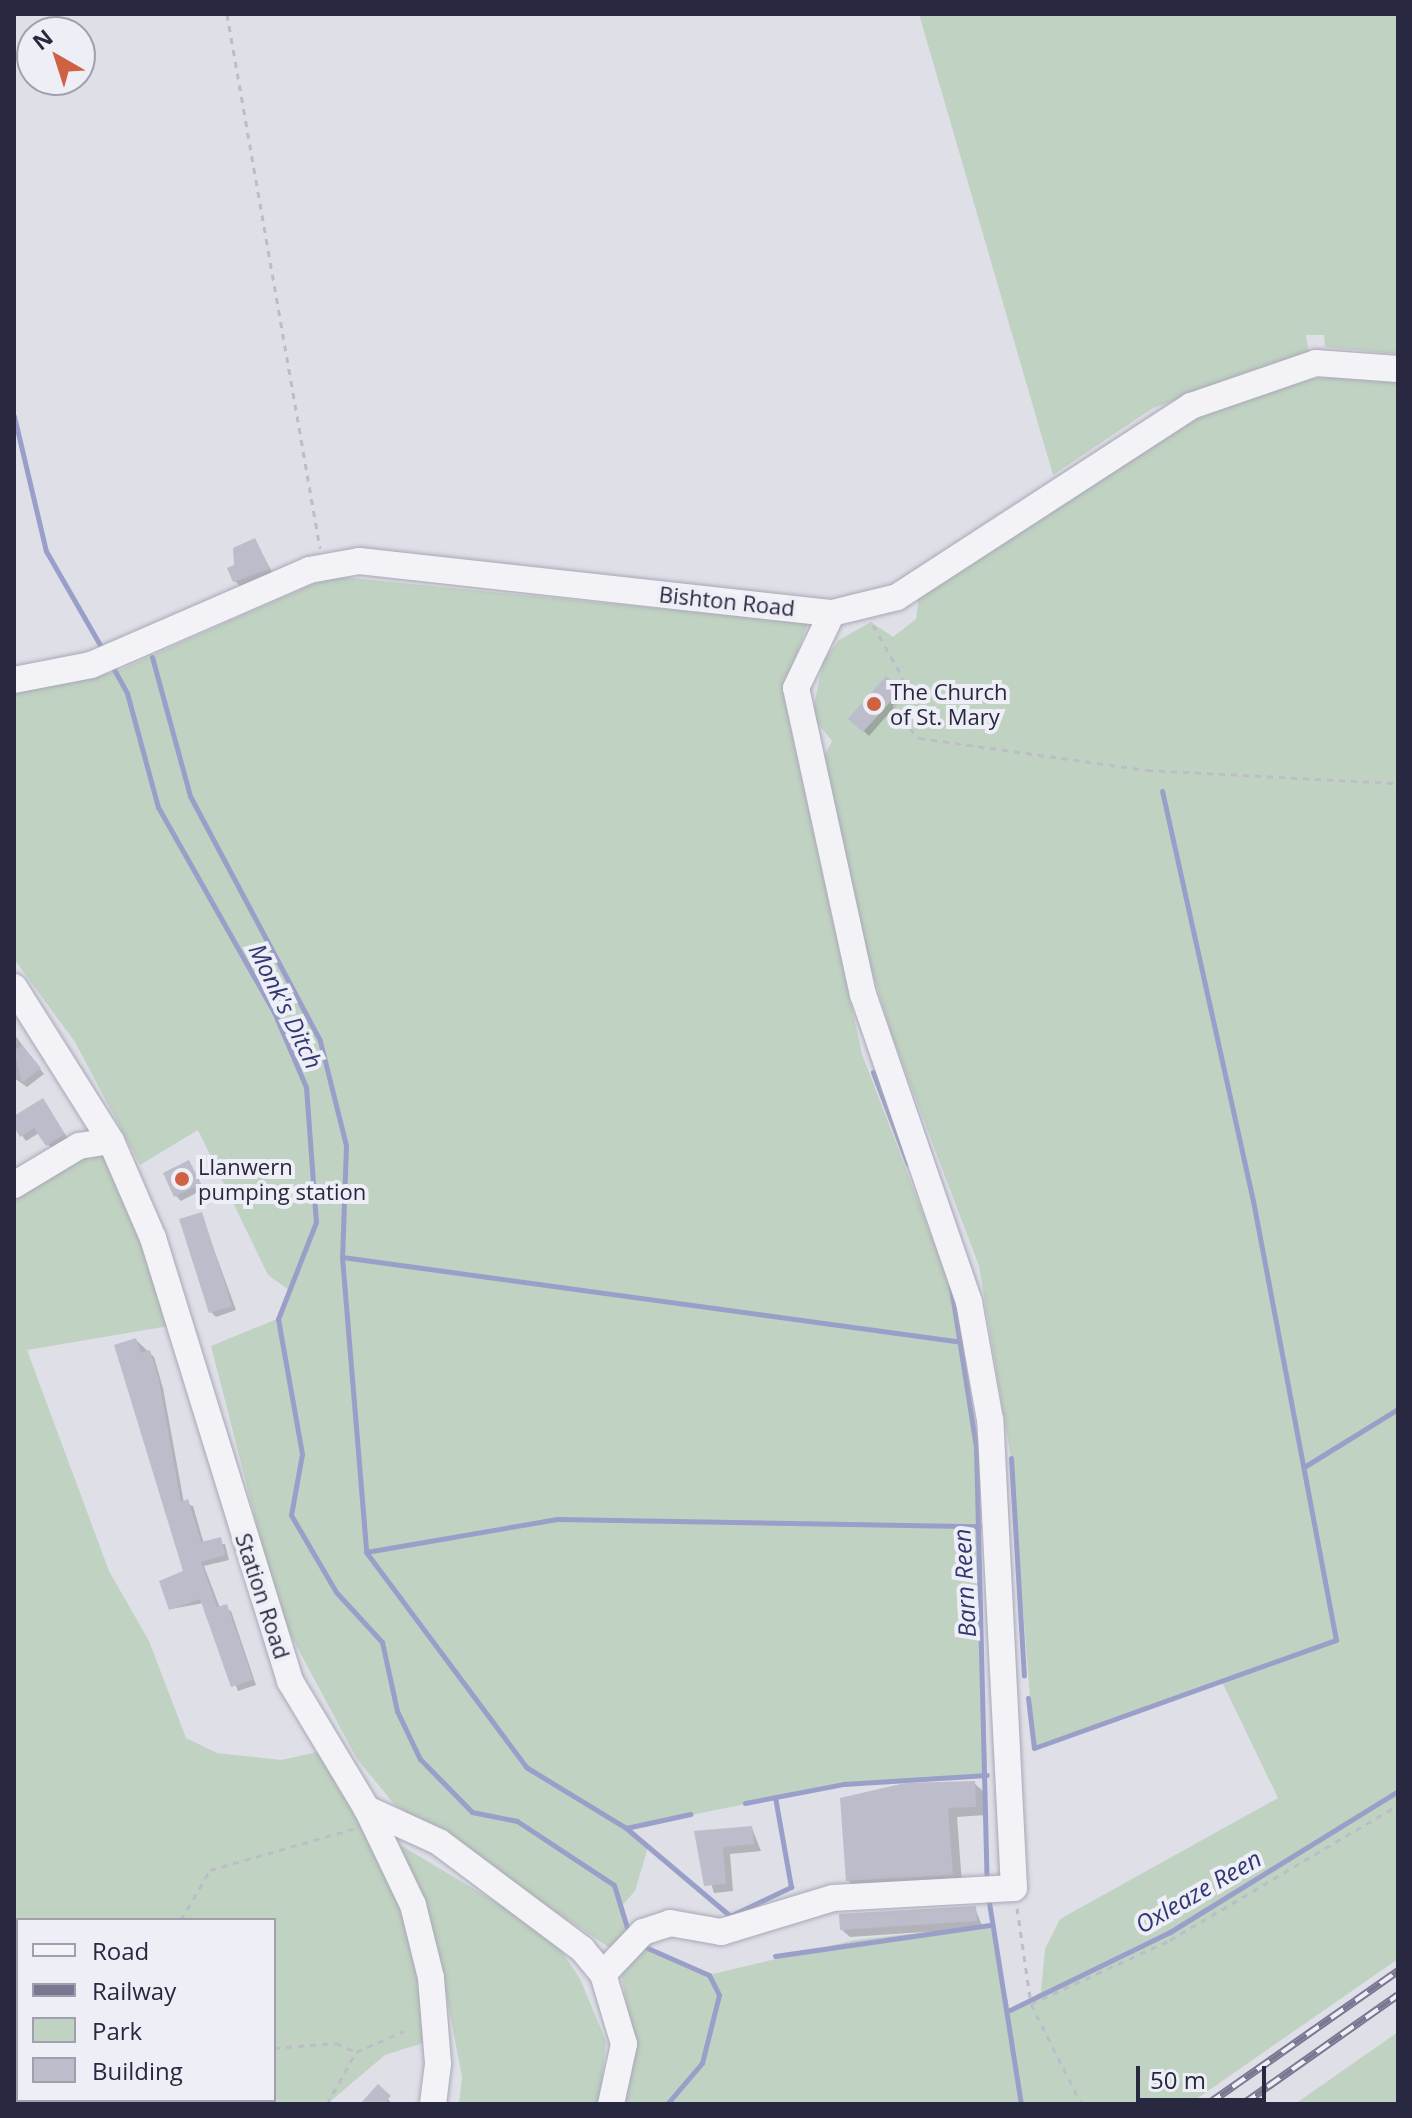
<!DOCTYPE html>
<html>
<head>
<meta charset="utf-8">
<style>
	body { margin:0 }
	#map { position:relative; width:1412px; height:2118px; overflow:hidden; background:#dfdfe8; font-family:"Open Sans",sans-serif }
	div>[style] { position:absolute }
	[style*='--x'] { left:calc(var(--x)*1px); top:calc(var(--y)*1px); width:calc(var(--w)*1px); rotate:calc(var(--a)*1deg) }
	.green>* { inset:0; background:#c0d2c2 }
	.shadow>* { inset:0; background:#0003 }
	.stream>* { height:5px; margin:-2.5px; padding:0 2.5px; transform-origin:2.5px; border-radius:2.5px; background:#9a9fc9 }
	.building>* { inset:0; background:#bcbccb }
	.path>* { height:3px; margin-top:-1.5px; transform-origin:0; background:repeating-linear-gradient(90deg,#bdbdc7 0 6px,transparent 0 12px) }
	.roads { filter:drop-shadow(0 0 2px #a8a8b6) drop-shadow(0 0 2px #a8a8b6) }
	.minor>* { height:26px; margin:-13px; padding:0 13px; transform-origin:13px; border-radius:13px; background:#f2f2f7 }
	.rail>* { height:8px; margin-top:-4px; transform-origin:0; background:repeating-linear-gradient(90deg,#eeeff6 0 15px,#787892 0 30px); box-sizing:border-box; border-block:2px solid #787892 }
	.dots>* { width:22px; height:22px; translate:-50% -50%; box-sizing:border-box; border:4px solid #eeeff6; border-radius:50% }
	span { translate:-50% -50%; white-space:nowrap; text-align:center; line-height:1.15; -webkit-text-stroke:8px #eeeff6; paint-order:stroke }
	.street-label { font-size:22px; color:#282840 }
	.poi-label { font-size:22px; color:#282840 }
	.left { translate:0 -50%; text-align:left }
	.water-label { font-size:24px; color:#323774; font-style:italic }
	.frame { position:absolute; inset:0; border:16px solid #282840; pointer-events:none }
	.legend { position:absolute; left:16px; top:1918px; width:260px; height:184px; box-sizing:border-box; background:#eeeff6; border:2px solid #9f9fad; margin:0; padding:10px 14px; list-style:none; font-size:24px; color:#282840 }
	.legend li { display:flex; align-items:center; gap:16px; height:40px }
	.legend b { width:40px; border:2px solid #9f9fad }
	.north { position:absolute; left:16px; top:16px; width:80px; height:80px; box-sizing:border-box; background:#eeeff6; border:2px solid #9f9fad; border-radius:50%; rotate:321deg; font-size:22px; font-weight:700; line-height:32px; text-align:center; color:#282840 }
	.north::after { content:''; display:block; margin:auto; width:28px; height:36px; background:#ce6243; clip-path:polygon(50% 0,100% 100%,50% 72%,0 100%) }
	.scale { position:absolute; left:1136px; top:2066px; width:130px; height:36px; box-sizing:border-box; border:4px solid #282840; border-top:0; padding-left:10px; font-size:24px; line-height:28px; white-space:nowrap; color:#282840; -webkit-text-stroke:6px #eeeff6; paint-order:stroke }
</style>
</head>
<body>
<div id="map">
	<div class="green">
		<i style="clip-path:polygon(919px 14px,1398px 14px,1398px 354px,1325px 347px,1324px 335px,1306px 335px,1309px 354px,1153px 408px,1053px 475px)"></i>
		<i style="clip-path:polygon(1342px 376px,1398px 379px,1398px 1959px,1189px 2104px,622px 2104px,631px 2028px,620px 1968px,639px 1944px,709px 1975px,855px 1940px,990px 1925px,1010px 2010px,1041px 1992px,1045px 1949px,1060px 1919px,1278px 1798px,1222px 1682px,1034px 1748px,1011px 1458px,979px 1266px,892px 1036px,847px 889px,824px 757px,832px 741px,812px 716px,823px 661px,839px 640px,871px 622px,893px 637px,916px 619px,919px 596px,1181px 421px,1288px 381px)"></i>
		<i style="clip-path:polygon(331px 576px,808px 623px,783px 693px,862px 1054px,950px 1285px,962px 1342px,976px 1446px,987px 1775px,844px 1784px,627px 1828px,648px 1847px,635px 1891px,620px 1908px,627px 1933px,610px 1948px,395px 1805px,357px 1759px,280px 1615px,211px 1346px,277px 1319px,289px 1290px,268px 1275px,198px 1130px,140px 1165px,75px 1042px,14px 959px,14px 693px,115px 672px)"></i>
		<i style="clip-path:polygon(evenodd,101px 1125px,175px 1325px,27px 1350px,109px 1571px,149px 1641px,186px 1738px,217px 1753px,281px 1760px,322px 1751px,406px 1917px,424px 1974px,426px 2042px,385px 2055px,327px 2104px,14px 2104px,14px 1174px,101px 1125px,18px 1920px,274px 1920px,274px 2100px,18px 2100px,18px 1920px)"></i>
		<i style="clip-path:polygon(397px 1843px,551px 1935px,580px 1979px,606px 2041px,600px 2104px,459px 2104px,462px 2077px,437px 1946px)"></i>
		<i style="clip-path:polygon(1398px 2032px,1398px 2104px,1295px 2104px)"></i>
	</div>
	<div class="shadow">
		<i style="clip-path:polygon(255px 540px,273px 574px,240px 586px,235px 581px)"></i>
		<i style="clip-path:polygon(886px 679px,904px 696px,869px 736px,851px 719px)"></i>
		<i style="clip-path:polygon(14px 1034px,44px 1074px,27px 1087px,14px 1078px)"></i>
		<i style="clip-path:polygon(43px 1100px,68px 1139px,52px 1149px,39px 1133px,26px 1141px,14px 1124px)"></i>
		<i style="clip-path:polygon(189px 1163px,204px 1189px,181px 1201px,176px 1196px)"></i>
		<i style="clip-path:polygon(201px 1214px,236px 1310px,216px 1317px,211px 1312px)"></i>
		<i style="clip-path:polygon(136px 1340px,154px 1357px,163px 1388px,184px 1503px,193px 1506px,204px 1544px,225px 1544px,229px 1560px,204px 1566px,220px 1608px,231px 1611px,256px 1685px,238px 1691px,204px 1603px,171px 1609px,186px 1572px,116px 1346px)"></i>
		<i style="clip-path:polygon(974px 1783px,984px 1792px,985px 1815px,957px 1817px,962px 1884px,858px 1890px,848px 1880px)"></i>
		<i style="clip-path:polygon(752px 1828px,761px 1851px,730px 1854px,733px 1891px,714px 1893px,696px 1833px)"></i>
		<i style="clip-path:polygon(975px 1908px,983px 1928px,850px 1937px,842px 1930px)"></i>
		<i style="clip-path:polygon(378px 2087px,392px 2104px,363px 2104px)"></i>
	</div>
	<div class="stream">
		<i style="--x:14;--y:416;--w:139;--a:76.7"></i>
		<i style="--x:46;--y:551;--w:116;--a:60.1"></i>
		<i style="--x:152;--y:657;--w:144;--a:74.7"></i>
		<i style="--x:190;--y:796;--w:277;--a:62"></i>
		<i style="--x:320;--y:1041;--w:107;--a:76"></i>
		<i style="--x:346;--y:1145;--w:112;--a:92"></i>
		<i style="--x:342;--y:1257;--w:296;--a:85.3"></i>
		<i style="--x:366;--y:1552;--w:268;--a:53.3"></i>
		<i style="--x:526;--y:1767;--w:117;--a:31.4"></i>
		<i style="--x:626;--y:1828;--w:136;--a:40.2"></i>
		<i style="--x:730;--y:1916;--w:68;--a:-25.4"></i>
		<i style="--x:791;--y:1887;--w:91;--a:-100.1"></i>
		<i style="--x:111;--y:664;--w:33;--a:61"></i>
		<i style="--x:127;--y:693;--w:118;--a:74.8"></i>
		<i style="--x:158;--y:807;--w:236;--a:60.5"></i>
		<i style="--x:274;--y:1012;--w:82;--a:66.9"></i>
		<i style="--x:306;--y:1087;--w:135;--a:85.8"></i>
		<i style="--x:316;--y:1222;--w:104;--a:111.4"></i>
		<i style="--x:278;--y:1319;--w:137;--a:79.9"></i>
		<i style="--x:302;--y:1454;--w:62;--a:100.2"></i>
		<i style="--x:291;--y:1515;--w:89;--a:59.7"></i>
		<i style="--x:336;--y:1592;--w:68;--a:47.4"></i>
		<i style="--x:382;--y:1642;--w:71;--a:77.7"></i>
		<i style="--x:397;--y:1711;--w:53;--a:64.4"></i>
		<i style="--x:420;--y:1759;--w:74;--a:45.5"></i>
		<i style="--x:472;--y:1812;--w:46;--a:11.3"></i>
		<i style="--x:517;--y:1821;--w:116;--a:33.4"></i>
		<i style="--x:614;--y:1885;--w:51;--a:73"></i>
		<i style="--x:873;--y:1072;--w:98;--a:69.2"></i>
		<i style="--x:342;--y:1257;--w:626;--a:7.81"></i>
		<i style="--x:951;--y:1287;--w:161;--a:81.1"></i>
		<i style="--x:976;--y:1446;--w:436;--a:88.6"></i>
		<i style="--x:1011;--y:1458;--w:218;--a:86.6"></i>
		<i style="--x:1304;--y:1467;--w:110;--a:-31.7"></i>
		<i style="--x:366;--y:1552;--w:194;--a:-9.8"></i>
		<i style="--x:557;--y:1519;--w:422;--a:1"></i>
		<i style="--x:1028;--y:1698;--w:50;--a:83.2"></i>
		<i style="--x:1034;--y:1748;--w:321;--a:-19.7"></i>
		<i style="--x:1336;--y:1640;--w:447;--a:-100.7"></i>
		<i style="--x:1253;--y:1201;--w:420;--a:-102.5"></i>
		<i style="--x:745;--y:1803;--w:101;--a:-10.9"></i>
		<i style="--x:844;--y:1784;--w:143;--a:-3.6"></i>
		<i style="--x:626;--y:1828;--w:66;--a:-12.3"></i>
		<i style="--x:988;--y:1896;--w:211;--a:81"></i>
		<i style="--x:643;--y:1946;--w:72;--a:23.7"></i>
		<i style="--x:709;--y:1975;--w:22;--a:63"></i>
		<i style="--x:719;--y:1995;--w:70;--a:104"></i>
		<i style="--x:702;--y:2063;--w:54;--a:130.5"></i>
		<i style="--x:775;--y:1956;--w:217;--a:-8.2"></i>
		<i style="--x:1010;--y:2010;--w:178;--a:-26"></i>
		<i style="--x:1170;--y:1932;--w:268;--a:-31.7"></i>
	</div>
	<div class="building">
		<i style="clip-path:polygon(255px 538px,270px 569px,233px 582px,227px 568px,234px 565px,233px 548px)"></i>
		<i style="clip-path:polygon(886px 676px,901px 690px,863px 732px,848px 719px)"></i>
		<i style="clip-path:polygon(22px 1045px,41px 1068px,22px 1083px,14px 1051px)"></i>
		<i style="clip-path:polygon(43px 1098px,65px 1134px,46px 1146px,34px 1128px,20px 1137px,14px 1127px,14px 1116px)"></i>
		<i style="clip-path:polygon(189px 1160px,201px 1184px,174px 1197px,163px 1173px)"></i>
		<i style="clip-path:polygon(202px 1212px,232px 1306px,209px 1313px,179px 1219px)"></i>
		<i style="clip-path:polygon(136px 1338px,141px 1353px,150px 1350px,159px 1381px,181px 1502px,188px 1499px,201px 1542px,221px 1537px,225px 1555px,201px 1562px,217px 1607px,227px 1604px,253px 1680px,231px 1687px,200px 1599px,169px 1610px,159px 1581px,183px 1571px,114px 1345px)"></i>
		<i style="clip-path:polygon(975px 1781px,976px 1807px,948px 1808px,953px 1875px,846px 1881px,840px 1798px,905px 1783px)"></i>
		<i style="clip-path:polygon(752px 1826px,754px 1844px,723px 1847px,726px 1884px,704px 1886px,694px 1831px)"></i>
		<i style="clip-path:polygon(976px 1906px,977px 1921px,840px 1930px,839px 1914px)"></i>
		<i style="clip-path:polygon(378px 2084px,391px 2096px,384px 2104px,360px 2104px)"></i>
	</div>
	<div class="path">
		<i style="--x:227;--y:14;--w:542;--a:80.12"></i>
		<i style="--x:873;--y:625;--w:61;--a:60.5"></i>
		<i style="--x:903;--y:678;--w:34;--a:107"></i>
		<i style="--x:893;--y:711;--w:37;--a:46"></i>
		<i style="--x:919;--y:738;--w:230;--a:8"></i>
		<i style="--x:1147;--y:770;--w:251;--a:3"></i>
		<i style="--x:1017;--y:1908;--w:97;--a:81.7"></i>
		<i style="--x:1031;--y:2004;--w:111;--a:63.2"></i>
		<i style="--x:181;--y:1920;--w:58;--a:-59.9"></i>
		<i style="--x:210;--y:1870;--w:149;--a:-16"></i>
		<i style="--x:14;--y:1978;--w:4;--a:-27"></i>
		<i style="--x:1031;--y:2004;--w:153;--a:-24.7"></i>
		<i style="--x:1170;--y:1940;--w:265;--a:-30.6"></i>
		<i style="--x:14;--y:2008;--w:4;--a:-14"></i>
		<i style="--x:274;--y:2048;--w:62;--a:-4.6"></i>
		<i style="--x:336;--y:2043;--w:22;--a:24"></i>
		<i style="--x:327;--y:2104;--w:60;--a:-60.9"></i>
		<i style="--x:356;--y:2052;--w:52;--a:-23.6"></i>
	</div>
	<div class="roads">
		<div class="minor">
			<i style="--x:14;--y:680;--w:78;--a:-11"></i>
			<i style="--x:91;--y:665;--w:238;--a:-23.5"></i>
			<i style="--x:309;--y:570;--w:51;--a:-10.2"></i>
			<i style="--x:359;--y:561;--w:476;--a:6.3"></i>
			<i style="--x:832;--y:613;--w:67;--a:-13.8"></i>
			<i style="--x:897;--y:597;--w:351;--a:-33"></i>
			<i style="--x:1191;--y:406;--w:132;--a:-19"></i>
			<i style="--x:1316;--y:363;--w:82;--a:4.2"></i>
			<i style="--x:14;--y:987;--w:182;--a:57.8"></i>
			<i style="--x:111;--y:1141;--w:106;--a:66.6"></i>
			<i style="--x:153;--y:1238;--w:464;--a:72.8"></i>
			<i style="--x:290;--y:1681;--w:149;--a:59"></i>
			<i style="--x:367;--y:1809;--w:79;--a:24.6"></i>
			<i style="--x:439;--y:1842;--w:179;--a:36.8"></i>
			<i style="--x:582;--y:1949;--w:33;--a:50"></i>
			<i style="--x:603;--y:1974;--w:73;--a:73.3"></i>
			<i style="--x:624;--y:2044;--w:61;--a:102.2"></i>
			<i style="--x:14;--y:1185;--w:76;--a:-31"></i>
			<i style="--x:79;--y:1146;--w:32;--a:-9"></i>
			<i style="--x:367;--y:1809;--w:106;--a:64.4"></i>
			<i style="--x:413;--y:1905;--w:75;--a:76.1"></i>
			<i style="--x:431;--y:1978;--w:86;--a:85.3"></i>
			<i style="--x:438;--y:2064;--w:40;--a:97.1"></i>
			<i style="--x:603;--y:1974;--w:58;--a:-46.4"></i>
			<i style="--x:643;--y:1932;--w:28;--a:-18"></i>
			<i style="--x:670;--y:1923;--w:52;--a:10"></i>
			<i style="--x:721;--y:1932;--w:117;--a:-16.9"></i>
			<i style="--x:833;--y:1898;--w:181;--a:-3.2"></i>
			<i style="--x:1014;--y:1888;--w:469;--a:-92.9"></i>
			<i style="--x:990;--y:1420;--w:120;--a:-100.1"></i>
			<i style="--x:969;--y:1302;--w:325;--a:-109"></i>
			<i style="--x:863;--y:995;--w:314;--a:-102.3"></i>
			<i style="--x:796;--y:688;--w:83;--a:-64.4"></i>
		</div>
	</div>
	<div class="rail">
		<i style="--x:1208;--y:2104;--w:232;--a:-35"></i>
		<i style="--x:1243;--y:2104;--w:189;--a:-35.1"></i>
	</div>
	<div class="dots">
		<i style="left:874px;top:704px;background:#ce6243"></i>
		<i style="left:182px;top:1179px;background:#ce6243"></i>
	</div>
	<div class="street-label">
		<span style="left:727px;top:601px;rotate:6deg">Bishton Road</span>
		<span style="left:263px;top:1596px;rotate:72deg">Station Road</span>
	</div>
	<div class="poi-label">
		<span class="left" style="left:890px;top:704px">The Church<br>of St. Mary</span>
		<span class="left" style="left:198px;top:1179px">Llanwern<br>pumping station</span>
	</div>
	<div class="water-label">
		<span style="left:286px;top:1006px;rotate:64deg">Monk's Ditch</span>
		<span style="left:964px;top:1583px;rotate:-93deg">Barn Reen</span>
		<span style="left:1198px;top:1891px;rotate:-30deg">Oxleaze Reen</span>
	</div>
	<div class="frame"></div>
	<ul class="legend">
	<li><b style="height:10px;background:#f2f2f7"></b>Road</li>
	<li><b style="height:10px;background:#787892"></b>Railway</li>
	<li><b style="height:22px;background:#c0d2c2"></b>Park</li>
	<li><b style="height:22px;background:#bcbccb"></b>Building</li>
	</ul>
	<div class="north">N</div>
	<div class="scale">50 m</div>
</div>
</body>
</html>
